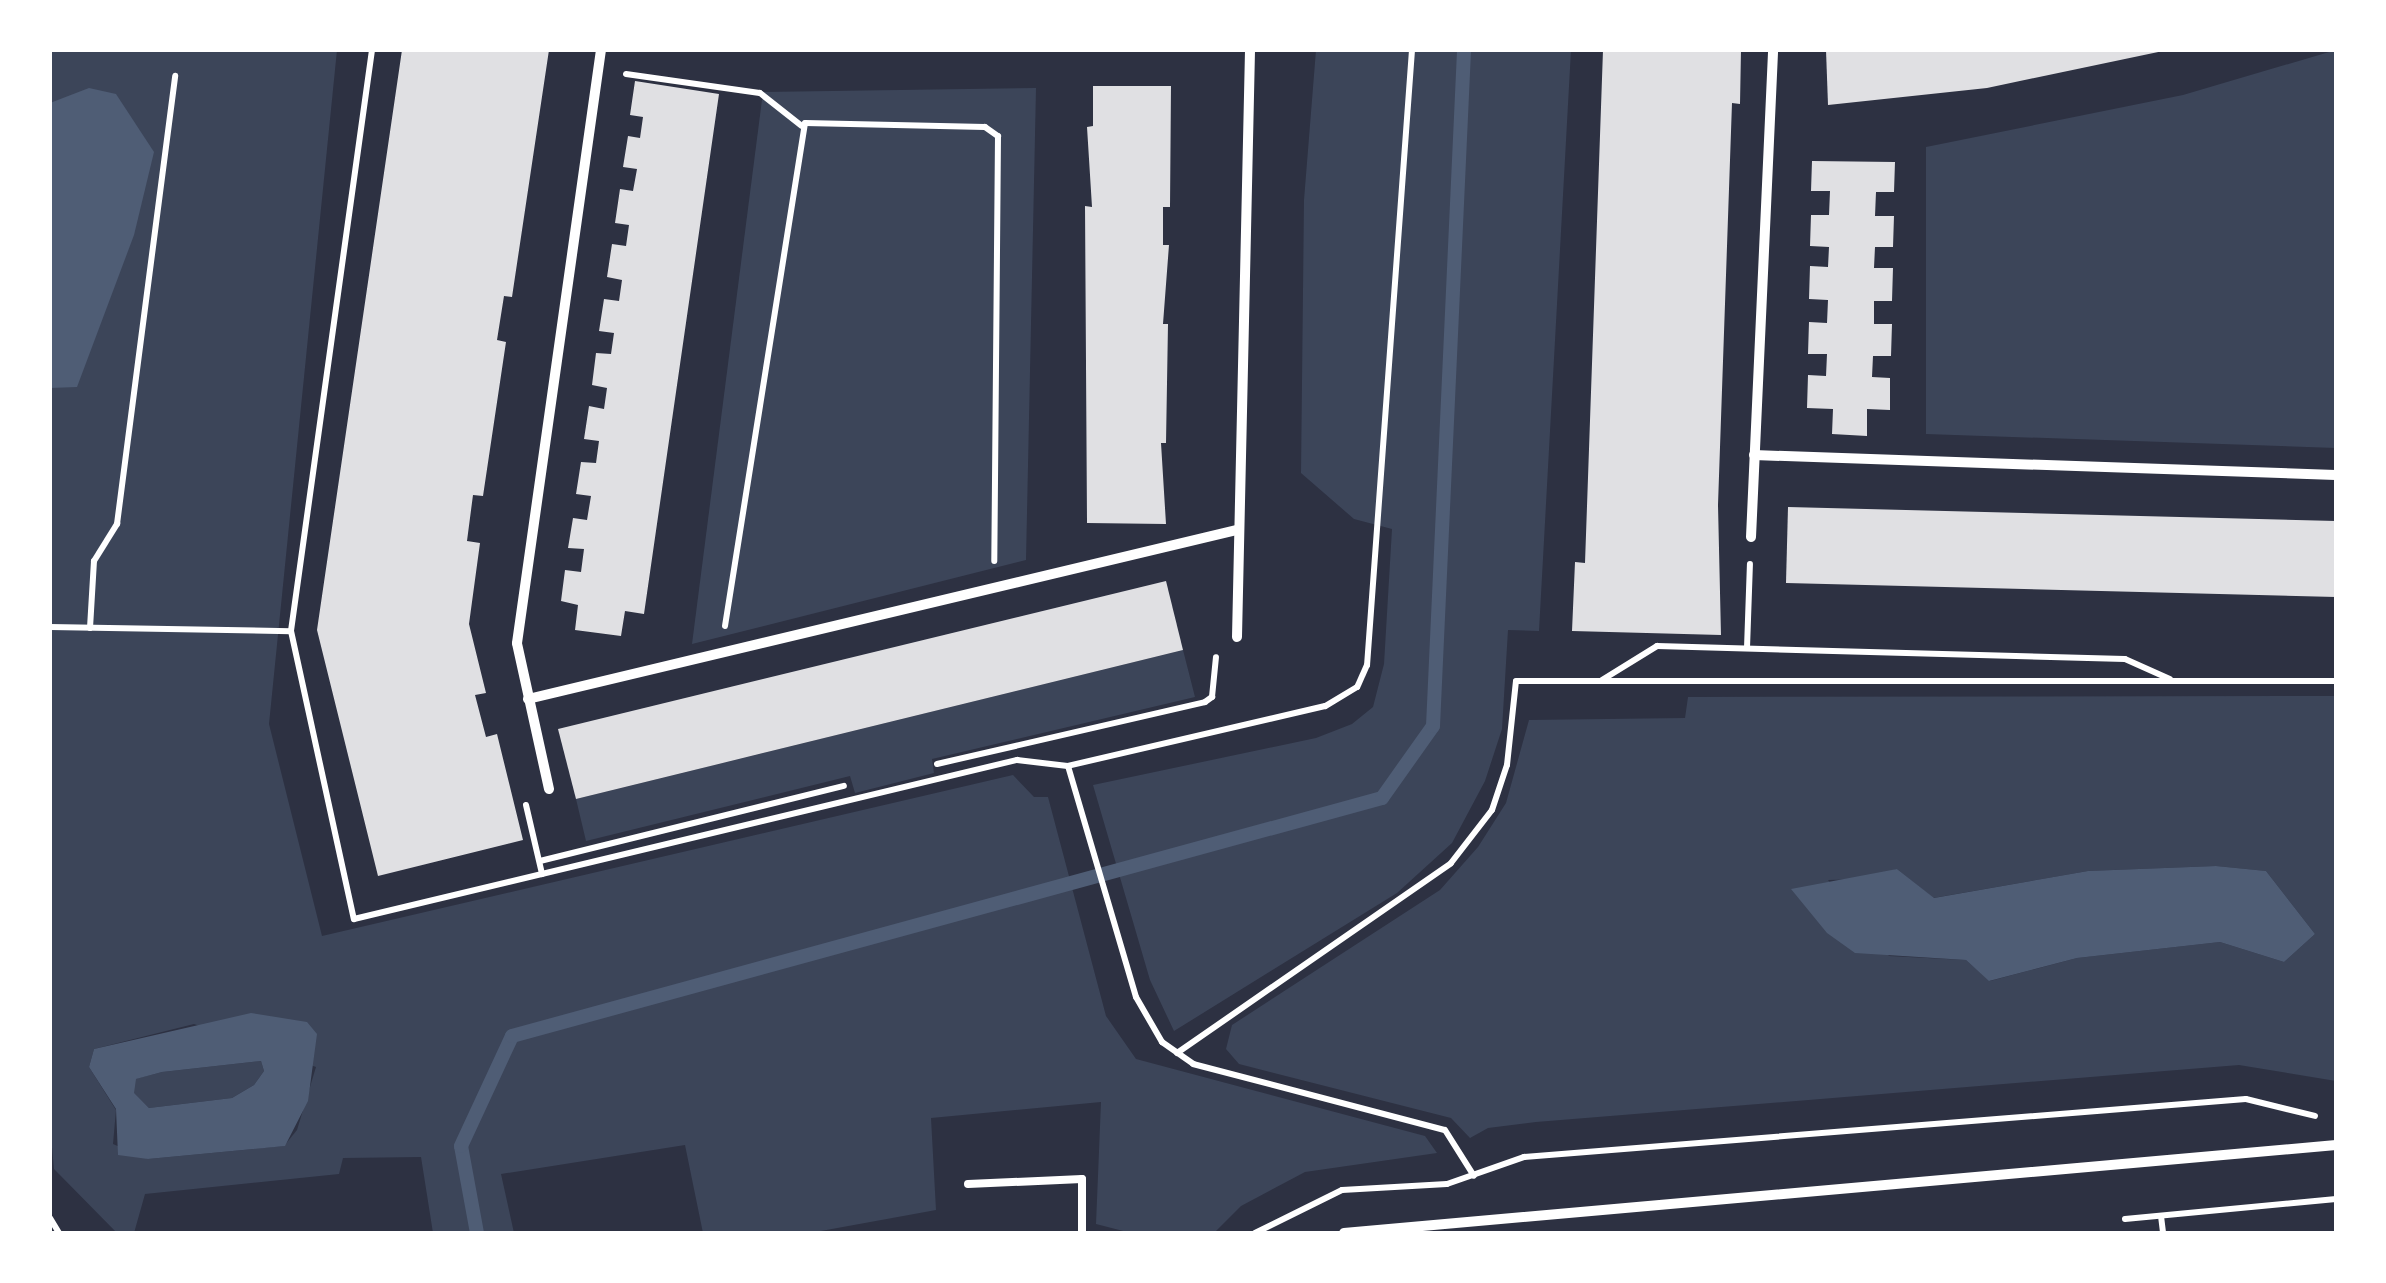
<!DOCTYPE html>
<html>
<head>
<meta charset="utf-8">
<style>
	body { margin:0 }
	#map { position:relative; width:2386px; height:1283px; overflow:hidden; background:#2d3142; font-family:"Times New Roman",serif }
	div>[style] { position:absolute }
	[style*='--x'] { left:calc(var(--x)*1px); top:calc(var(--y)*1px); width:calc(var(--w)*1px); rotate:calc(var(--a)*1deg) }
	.green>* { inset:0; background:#3c4559 }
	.water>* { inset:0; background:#4f5d75 }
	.stream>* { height:14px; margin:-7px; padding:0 7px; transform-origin:7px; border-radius:7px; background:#4f5d75 }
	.building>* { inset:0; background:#e0e0e3 }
	.path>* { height:6px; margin:-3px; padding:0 3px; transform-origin:3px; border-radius:3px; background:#fff }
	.service>* { height:8px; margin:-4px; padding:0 4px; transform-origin:4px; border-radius:4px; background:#fff }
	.minor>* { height:10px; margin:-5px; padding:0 5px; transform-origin:5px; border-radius:5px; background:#fff }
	span { translate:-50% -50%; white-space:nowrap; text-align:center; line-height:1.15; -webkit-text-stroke:10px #fff; paint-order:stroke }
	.frame { position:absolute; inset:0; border:52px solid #fff; pointer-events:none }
</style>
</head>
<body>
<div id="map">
	<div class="green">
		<i style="clip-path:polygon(evenodd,50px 50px,337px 50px,269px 724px,322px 936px,1013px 775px,1034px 797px,1048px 797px,1106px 1016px,1136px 1059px,1425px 1136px,1437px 1153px,1305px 1172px,1241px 1206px,1214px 1233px,1131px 1233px,1096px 1224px,1101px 1102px,931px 1118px,936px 1210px,810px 1233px,703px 1233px,685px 1145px,501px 1174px,514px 1233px,433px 1233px,421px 1157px,343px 1158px,339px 1174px,145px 1194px,134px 1233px,117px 1233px,54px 1169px,50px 1125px,50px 50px,194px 1024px,316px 1067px,297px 1130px,284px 1146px,148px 1159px,113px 1144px,116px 1110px,89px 1067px,94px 1049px,194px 1024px)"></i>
		<i style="clip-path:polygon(1316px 50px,1571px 50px,1539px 631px,1508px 630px,1502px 729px,1485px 781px,1452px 843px,1397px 893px,1174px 1031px,1150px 980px,1093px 785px,1316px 738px,1352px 724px,1373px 707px,1384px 664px,1392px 529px,1354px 519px,1301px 473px,1304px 200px)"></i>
		<i style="clip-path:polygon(2336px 50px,2336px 448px,1926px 434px,1926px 147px,2183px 95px)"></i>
		<i style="clip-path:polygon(1036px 88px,1026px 560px,692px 644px,763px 92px)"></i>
		<i style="clip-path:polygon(1183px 650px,1195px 697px,932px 759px,934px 773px,855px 793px,850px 776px,586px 841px,576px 799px)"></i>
		<i style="clip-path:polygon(evenodd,2336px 696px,2336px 1081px,2239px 1065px,1536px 1122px,1488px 1128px,1470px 1138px,1451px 1118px,1239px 1064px,1226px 1049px,1232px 1025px,1440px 890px,1478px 847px,1506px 803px,1529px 720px,1685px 718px,1688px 697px,2336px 696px,2216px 866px,2266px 871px,2315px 934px,2284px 962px,2220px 942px,2077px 958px,1990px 981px,1966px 960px,1889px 956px,1828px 880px,1865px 879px,1897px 869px,1933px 898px,2088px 871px,2216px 866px)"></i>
		<i style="clip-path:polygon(261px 1061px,264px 1071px,254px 1085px,232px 1098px,149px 1108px,133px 1093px,135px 1079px,162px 1072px)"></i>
	</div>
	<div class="water">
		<i style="clip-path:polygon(89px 88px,116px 94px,154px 152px,134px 235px,77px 387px,50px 388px,50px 103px)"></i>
		<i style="clip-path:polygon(2216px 866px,2266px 871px,2315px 934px,2284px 962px,2220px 942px,2077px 958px,1989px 981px,1966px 960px,1855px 953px,1827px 933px,1791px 889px,1897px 869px,1934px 898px,2088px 871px)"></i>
		<i style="clip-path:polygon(evenodd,251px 1013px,307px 1022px,317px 1034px,308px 1101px,285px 1146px,148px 1159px,118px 1155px,116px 1109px,89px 1067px,94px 1049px,251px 1013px,261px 1061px,264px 1071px,254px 1085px,232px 1098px,149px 1108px,134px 1093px,136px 1079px,162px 1072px,261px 1061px)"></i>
	</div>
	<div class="stream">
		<i style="--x:477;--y:1233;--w:88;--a:-100.4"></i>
		<i style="--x:461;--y:1146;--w:121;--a:-65.1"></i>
		<i style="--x:512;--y:1036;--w:902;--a:-15.3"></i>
		<i style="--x:1382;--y:798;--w:88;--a:-54.7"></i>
		<i style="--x:1433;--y:726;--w:677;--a:-87.37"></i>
	</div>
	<div class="building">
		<i style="clip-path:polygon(402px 50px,549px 50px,512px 297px,504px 296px,497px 340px,506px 342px,483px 496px,473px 495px,467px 541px,480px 543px,469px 624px,486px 693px,475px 695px,486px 737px,497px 734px,523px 840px,378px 876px,317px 630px)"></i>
		<i style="clip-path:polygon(1603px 50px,1741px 50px,1740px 104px,1732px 103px,1718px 505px,1721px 635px,1572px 631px,1575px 562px,1585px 563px)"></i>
		<i style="clip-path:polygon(1826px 50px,2163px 50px,2163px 51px,1987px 88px,1828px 105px)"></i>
		<i style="clip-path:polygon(635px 81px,719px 94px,644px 614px,625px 611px,621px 636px,575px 630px,578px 605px,561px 601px,565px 570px,581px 572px,584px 549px,568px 548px,573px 518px,587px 520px,591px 496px,576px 494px,581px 462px,596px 463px,599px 441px,584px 439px,589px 406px,604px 409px,607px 388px,592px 385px,596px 353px,611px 354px,614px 333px,599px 331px,604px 299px,619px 301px,622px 280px,607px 277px,612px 244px,626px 246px,629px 225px,615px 223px,620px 189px,633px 191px,637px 169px,623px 167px,628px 136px,640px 138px,643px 117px,630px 115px)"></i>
		<i style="clip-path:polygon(1093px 86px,1171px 86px,1170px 207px,1163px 207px,1163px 245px,1169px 245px,1163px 324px,1168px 324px,1166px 443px,1161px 443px,1166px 524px,1087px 523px,1085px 206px,1092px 207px,1087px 127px,1093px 126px)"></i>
		<i style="clip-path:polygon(1812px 161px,1895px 162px,1894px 192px,1876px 192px,1875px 216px,1894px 216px,1893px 247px,1875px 247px,1874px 268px,1893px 268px,1892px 301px,1874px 301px,1874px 324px,1892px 324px,1891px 356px,1873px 356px,1872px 377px,1890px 378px,1890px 410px,1867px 409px,1867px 436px,1832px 434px,1833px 409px,1807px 408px,1808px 375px,1826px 376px,1827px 354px,1808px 354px,1809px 322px,1827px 323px,1828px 300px,1809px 299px,1810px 266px,1828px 267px,1829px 247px,1810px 246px,1811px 215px,1829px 215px,1830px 191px,1811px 191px)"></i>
		<i style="clip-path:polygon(1788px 507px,2336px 521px,2336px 597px,1786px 583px)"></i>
		<i style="clip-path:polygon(1166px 581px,1183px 650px,576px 799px,558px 729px)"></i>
	</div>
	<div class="path">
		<i style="--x:372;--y:50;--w:587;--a:97.94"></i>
		<i style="--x:291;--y:631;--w:295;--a:77.7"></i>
		<i style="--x:354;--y:919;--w:682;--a:-13.49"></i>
		<i style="--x:1017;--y:760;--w:51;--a:6.7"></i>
		<i style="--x:1412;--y:50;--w:617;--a:94.18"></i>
		<i style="--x:1367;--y:665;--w:24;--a:114"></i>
		<i style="--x:1357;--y:687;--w:37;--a:149"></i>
		<i style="--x:1325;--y:706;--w:264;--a:166.9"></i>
		<i style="--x:1068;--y:766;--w:241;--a:73.6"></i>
		<i style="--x:1136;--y:997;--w:52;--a:60"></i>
		<i style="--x:1162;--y:1042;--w:38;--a:35"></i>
		<i style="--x:1193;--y:1064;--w:260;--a:14.7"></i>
		<i style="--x:1445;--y:1130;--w:54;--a:57.8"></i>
		<i style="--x:626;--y:74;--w:135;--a:8.1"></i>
		<i style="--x:760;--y:93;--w:53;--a:38.2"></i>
		<i style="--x:725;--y:626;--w:509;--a:-80.96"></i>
		<i style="--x:805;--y:123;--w:180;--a:1.3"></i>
		<i style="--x:985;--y:127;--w:16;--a:35"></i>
		<i style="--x:998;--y:136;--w:425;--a:90.5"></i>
		<i style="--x:50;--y:627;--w:241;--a:1"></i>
		<i style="--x:90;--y:628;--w:67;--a:-86.6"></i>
		<i style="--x:94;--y:561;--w:44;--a:-58.1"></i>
		<i style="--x:117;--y:524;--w:452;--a:-82.6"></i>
		<i style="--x:1747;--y:648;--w:84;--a:-88"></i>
		<i style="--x:1602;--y:680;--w:65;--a:-31.7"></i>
		<i style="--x:1657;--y:646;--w:468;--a:1.6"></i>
		<i style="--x:2125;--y:659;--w:49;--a:24"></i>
		<i style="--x:937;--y:764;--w:275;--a:-13"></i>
		<i style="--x:1205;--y:702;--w:9;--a:-36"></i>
		<i style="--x:1212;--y:697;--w:40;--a:-84.3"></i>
		<i style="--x:526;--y:805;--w:71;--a:76.9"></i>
		<i style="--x:540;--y:861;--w:313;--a:-13.9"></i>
		<i style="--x:1177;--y:1053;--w:333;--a:-34.7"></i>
		<i style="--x:1451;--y:863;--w:67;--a:-52.3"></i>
		<i style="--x:1492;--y:810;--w:47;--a:-71.6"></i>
		<i style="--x:1507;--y:765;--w:84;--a:-83.9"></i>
		<i style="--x:1516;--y:681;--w:820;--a:0"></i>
		<i style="--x:2161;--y:1216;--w:17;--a:83"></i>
		<i style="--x:50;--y:1218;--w:17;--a:59"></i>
		<i style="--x:2125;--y:1219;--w:212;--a:-5.4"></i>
		<i style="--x:1255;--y:1233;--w:97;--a:-26.3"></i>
		<i style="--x:1342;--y:1190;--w:105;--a:-3.3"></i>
		<i style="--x:1447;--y:1184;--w:82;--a:-19.3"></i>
		<i style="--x:1524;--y:1157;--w:724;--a:-4.59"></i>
		<i style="--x:2246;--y:1099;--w:71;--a:13.8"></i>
	</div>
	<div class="service">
		<i style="--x:968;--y:1184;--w:114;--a:-2.5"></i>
		<i style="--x:1082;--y:1179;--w:54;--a:90"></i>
	</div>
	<div class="minor">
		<i style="--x:1754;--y:455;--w:582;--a:1.97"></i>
		<i style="--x:1751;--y:537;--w:487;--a:-87.4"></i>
		<i style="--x:1237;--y:637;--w:587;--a:-88.73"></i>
		<i style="--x:528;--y:699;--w:729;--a:-13.41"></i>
		<i style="--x:549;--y:789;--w:149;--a:-102.4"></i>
		<i style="--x:517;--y:643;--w:599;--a:-81.94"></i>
		<i style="--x:1344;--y:1233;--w:996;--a:-5.07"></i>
	</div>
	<div class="frame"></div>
</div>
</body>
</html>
